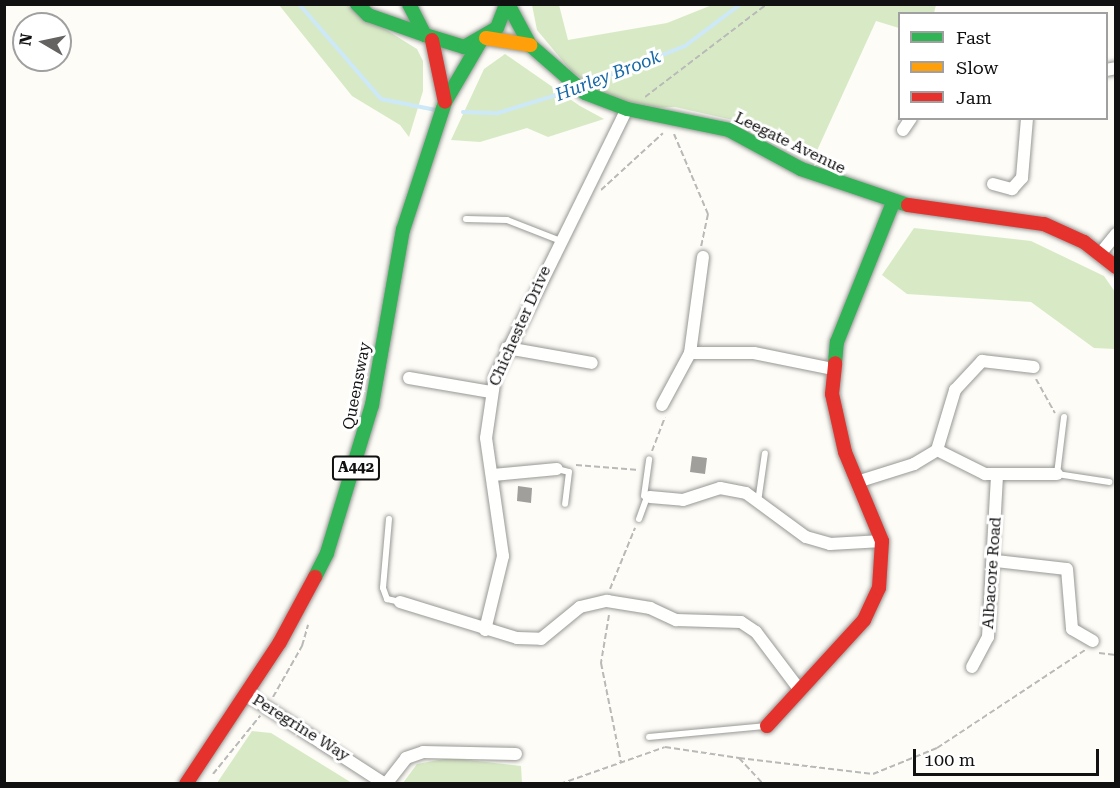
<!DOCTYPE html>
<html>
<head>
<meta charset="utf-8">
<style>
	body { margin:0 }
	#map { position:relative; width:1120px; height:788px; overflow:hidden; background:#fdfcf7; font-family:"Roboto Serif",serif }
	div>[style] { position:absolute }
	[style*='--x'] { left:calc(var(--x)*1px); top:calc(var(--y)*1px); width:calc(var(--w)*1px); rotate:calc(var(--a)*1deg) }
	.forest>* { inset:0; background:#d8eac5 }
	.stream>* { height:4px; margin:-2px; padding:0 2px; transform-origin:2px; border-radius:2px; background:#cde8f7 }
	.building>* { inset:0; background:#a19f9c }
	.path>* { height:2px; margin-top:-1px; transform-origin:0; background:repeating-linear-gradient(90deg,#b9b9b8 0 6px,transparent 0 9px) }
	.roads { filter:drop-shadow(0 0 2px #979795) drop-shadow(0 0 2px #979795) }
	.lane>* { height:6px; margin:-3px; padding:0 3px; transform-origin:3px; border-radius:3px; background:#fffffe }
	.street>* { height:12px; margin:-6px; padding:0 6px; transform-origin:6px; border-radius:6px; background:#fffffe }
	.fast>* { height:14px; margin:-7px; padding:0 7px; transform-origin:7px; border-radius:7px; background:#30b455 }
	.slow>* { height:14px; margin:-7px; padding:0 7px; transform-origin:7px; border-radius:7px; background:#ff9f0a }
	.jam>* { height:14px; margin:-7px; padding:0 7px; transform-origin:7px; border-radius:7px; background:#e5322d }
	span { translate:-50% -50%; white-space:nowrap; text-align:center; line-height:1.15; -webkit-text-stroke:6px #fff; paint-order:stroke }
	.shield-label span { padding:2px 4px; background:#fff; border:2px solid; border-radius:4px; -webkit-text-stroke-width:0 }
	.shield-label { font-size:15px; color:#111; font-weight:700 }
	.street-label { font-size:16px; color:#111 }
	.water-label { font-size:18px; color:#1768a6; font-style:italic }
	.frame { position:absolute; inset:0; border:6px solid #111; pointer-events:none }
	.legend { position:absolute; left:898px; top:12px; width:210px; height:108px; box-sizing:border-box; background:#fff; border:2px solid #a0a0a0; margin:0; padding:8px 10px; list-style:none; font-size:18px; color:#111 }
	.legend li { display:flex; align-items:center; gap:12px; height:30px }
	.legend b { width:30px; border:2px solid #a0a0a0 }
	.north { position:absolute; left:12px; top:12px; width:60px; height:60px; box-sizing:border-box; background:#fff; border:2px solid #a0a0a0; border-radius:50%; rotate:279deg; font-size:16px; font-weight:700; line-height:24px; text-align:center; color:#111 }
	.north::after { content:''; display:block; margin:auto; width:21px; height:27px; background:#646362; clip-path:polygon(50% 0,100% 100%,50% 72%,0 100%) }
	.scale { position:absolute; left:913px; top:749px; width:186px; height:27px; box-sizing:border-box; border:3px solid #111; border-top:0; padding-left:8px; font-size:18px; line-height:21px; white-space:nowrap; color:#111; -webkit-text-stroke:4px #fff; paint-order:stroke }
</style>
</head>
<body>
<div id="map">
	<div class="forest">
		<i style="clip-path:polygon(279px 5px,346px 5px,417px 49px,423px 61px,423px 91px,409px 137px,400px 125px,352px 96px)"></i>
		<i style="clip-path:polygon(532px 5px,559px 5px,568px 40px,667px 23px,712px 5px,936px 5px,934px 13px,900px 14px,899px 28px,876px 21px,815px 155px,742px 122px,675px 107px,627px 109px,572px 72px,537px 30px)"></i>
		<i style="clip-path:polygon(505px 54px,580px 106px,604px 119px,548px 137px,527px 128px,480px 142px,451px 140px,484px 69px)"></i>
		<i style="clip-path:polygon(914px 228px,1031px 241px,1104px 276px,1115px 292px,1115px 349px,1094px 348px,1031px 302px,907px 294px,882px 275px)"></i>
		<i style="clip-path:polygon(252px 731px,271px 733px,352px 783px,217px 783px)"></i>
		<i style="clip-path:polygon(450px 758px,521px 766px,522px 783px,403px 783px,417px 764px)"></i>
	</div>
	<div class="stream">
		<i style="--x:299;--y:4;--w:125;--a:49.2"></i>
		<i style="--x:381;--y:99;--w:56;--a:11.3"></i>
		<i style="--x:586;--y:85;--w:106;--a:-21.5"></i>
		<i style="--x:685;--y:46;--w:70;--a:-36.9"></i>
		<i style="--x:463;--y:112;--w:35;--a:2"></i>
		<i style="--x:498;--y:113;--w:78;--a:-17"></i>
	</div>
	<div class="building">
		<i style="clip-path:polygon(692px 456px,707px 458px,705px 474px,690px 472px)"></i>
		<i style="clip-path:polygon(518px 486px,532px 488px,531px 503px,517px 501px)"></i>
	</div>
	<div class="path">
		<i style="--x:645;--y:97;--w:153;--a:-37.3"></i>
		<i style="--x:674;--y:134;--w:87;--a:67"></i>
		<i style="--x:708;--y:214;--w:33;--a:102"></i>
		<i style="--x:601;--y:190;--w:84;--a:-42.6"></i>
		<i style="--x:1036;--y:379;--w:39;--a:61"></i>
		<i style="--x:652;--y:451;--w:36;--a:-69"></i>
		<i style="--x:576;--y:465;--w:63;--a:4.5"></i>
		<i style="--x:610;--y:589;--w:66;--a:-67.7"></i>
		<i style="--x:609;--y:615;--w:49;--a:99.5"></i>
		<i style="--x:601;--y:663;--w:101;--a:78.6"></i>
		<i style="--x:1099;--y:653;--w:17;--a:7"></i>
		<i style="--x:273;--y:697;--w:59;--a:-60.4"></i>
		<i style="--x:302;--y:646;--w:22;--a:-74"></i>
		<i style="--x:739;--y:758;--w:135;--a:6.8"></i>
		<i style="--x:873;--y:774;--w:69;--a:-22.1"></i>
		<i style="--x:937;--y:748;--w:178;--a:-33.5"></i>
		<i style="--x:213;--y:774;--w:75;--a:-51"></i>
		<i style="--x:560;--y:784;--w:111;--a:-19.4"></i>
		<i style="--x:665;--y:747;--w:75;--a:8.5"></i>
		<i style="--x:739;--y:758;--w:35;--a:47"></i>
	</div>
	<div class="roads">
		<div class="lane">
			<i style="--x:466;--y:219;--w:41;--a:1.4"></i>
			<i style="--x:507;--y:220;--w:55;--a:21.4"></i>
			<i style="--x:1064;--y:417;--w:57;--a:97"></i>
			<i style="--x:1057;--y:474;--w:53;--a:8.7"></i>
			<i style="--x:557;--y:469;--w:12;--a:14"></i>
			<i style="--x:569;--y:472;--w:32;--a:97"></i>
			<i style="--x:644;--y:496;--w:37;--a:-82"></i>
			<i style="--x:758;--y:502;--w:49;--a:-81.9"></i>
			<i style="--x:389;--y:519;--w:69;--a:95"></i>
			<i style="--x:383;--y:588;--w:12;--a:70"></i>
			<i style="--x:387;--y:599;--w:13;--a:13"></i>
			<i style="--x:639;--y:519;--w:23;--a:-70"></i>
			<i style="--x:649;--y:737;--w:118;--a:-5.4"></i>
		</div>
		<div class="street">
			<i style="--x:1106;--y:70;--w:10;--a:-11"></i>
			<i style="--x:903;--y:130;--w:14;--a:-56"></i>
			<i style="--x:993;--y:184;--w:20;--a:15"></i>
			<i style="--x:1012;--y:189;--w:15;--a:-48"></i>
			<i style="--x:1022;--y:178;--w:60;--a:-85.2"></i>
			<i style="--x:1100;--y:254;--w:26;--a:-51"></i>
			<i style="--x:703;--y:257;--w:97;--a:97.7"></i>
			<i style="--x:690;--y:353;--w:64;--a:0"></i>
			<i style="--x:754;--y:353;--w:81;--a:11.4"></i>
			<i style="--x:507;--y:348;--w:86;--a:10"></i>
			<i style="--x:409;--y:378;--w:83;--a:9.7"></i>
			<i style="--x:662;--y:405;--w:59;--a:-61.7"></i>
			<i style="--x:937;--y:450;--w:63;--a:-73.3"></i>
			<i style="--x:955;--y:390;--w:40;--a:-47"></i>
			<i style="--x:982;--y:361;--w:52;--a:6.6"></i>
			<i style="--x:493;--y:475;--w:64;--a:-5.4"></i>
			<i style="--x:857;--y:482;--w:60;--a:-17.5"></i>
			<i style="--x:914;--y:464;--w:27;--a:-31"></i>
			<i style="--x:937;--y:450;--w:54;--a:26.6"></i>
			<i style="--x:985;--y:474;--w:72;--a:0"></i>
			<i style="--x:650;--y:497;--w:33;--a:5"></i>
			<i style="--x:683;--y:500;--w:39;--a:-18"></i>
			<i style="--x:720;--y:488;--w:26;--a:11"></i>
			<i style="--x:746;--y:493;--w:74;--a:36.3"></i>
			<i style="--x:806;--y:537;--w:25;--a:16"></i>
			<i style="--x:830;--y:544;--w:52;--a:-3.3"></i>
			<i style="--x:996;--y:561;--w:71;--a:6.4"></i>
			<i style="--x:1067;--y:569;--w:60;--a:85.2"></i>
			<i style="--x:1072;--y:629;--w:24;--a:30"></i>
			<i style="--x:400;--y:602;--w:122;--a:17.1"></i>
			<i style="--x:517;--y:638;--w:24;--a:2"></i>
			<i style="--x:541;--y:639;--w:50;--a:-39.4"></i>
			<i style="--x:580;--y:607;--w:28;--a:-13"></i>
			<i style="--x:607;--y:601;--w:44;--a:9.2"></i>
			<i style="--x:650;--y:608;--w:29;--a:25"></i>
			<i style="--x:676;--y:620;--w:65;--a:1.8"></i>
			<i style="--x:741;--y:622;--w:18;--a:34"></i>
			<i style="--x:756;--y:632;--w:71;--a:53"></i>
			<i style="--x:485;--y:630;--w:76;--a:-76.3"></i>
			<i style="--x:503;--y:556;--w:119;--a:-98.2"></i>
			<i style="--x:486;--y:438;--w:62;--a:-81.6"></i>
			<i style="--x:495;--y:377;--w:299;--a:-63.8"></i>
			<i style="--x:972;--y:667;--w:34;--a:-62"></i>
			<i style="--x:988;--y:637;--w:162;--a:-86.8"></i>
			<i style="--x:246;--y:694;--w:166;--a:32.9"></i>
			<i style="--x:386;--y:784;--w:33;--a:-52"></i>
			<i style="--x:406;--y:758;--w:18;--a:-19"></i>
			<i style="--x:423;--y:752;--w:93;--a:1.2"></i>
		</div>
		<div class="fast">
			<i style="--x:357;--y:4;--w:16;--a:45"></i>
			<i style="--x:368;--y:15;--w:60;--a:19.3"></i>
			<i style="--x:409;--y:4;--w:35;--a:63"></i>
			<i style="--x:425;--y:35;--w:41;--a:17.1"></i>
			<i style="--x:464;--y:47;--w:38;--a:-30"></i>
			<i style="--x:497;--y:28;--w:26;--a:-69"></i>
			<i style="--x:508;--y:4;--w:47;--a:61.8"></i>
			<i style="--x:530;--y:45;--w:73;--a:41.1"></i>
			<i style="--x:585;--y:93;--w:45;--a:20.9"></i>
			<i style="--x:627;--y:109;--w:104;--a:11.6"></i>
			<i style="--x:729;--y:130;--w:82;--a:28.4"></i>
			<i style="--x:801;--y:169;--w:113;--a:18.6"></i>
			<i style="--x:835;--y:363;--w:21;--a:-85"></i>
			<i style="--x:837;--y:342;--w:150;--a:-68.1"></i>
			<i style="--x:315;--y:577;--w:27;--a:-63"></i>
			<i style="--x:327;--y:553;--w:155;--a:-73.1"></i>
			<i style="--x:372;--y:405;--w:178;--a:-80"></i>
			<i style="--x:403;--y:230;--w:135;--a:-71.8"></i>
			<i style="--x:445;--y:102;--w:69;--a:-59.7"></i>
		</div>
		<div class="slow">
			<i style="--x:486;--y:38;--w:45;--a:9"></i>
		</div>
		<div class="jam">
			<i style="--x:432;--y:40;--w:63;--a:78.2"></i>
			<i style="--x:908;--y:205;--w:137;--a:8"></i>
			<i style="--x:1044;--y:224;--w:44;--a:24.2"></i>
			<i style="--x:1084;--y:242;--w:41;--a:38"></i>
			<i style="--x:767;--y:726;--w:144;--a:-47.5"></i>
			<i style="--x:864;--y:620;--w:35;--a:-65"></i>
			<i style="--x:879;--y:588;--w:47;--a:-86.3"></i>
			<i style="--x:882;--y:541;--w:96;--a:-112.6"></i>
			<i style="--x:845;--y:452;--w:59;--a:-102.6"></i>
			<i style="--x:832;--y:394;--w:31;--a:-84"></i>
			<i style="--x:186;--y:784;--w:170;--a:-56.5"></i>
			<i style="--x:280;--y:642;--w:74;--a:-61.7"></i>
		</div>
	</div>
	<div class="shield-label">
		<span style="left:356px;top:468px">A442</span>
	</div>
	<div class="street-label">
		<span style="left:790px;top:143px;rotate:26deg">Leegate Avenue</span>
		<span style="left:520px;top:326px;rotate:-66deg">Chichester Drive</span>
		<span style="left:357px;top:386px;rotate:-79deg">Queensway</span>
		<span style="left:992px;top:573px;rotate:-86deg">Albacore Road</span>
		<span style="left:301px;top:728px;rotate:32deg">Peregrine Way</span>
	</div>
	<div class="water-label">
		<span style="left:608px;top:76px;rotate:-21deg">Hurley Brook</span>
	</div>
	<div class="frame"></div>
	<ul class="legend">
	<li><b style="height:8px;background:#30b455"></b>Fast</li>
	<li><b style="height:8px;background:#ff9f0a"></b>Slow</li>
	<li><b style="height:8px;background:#e5322d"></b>Jam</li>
	</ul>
	<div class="north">N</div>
	<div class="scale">100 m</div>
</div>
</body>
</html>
